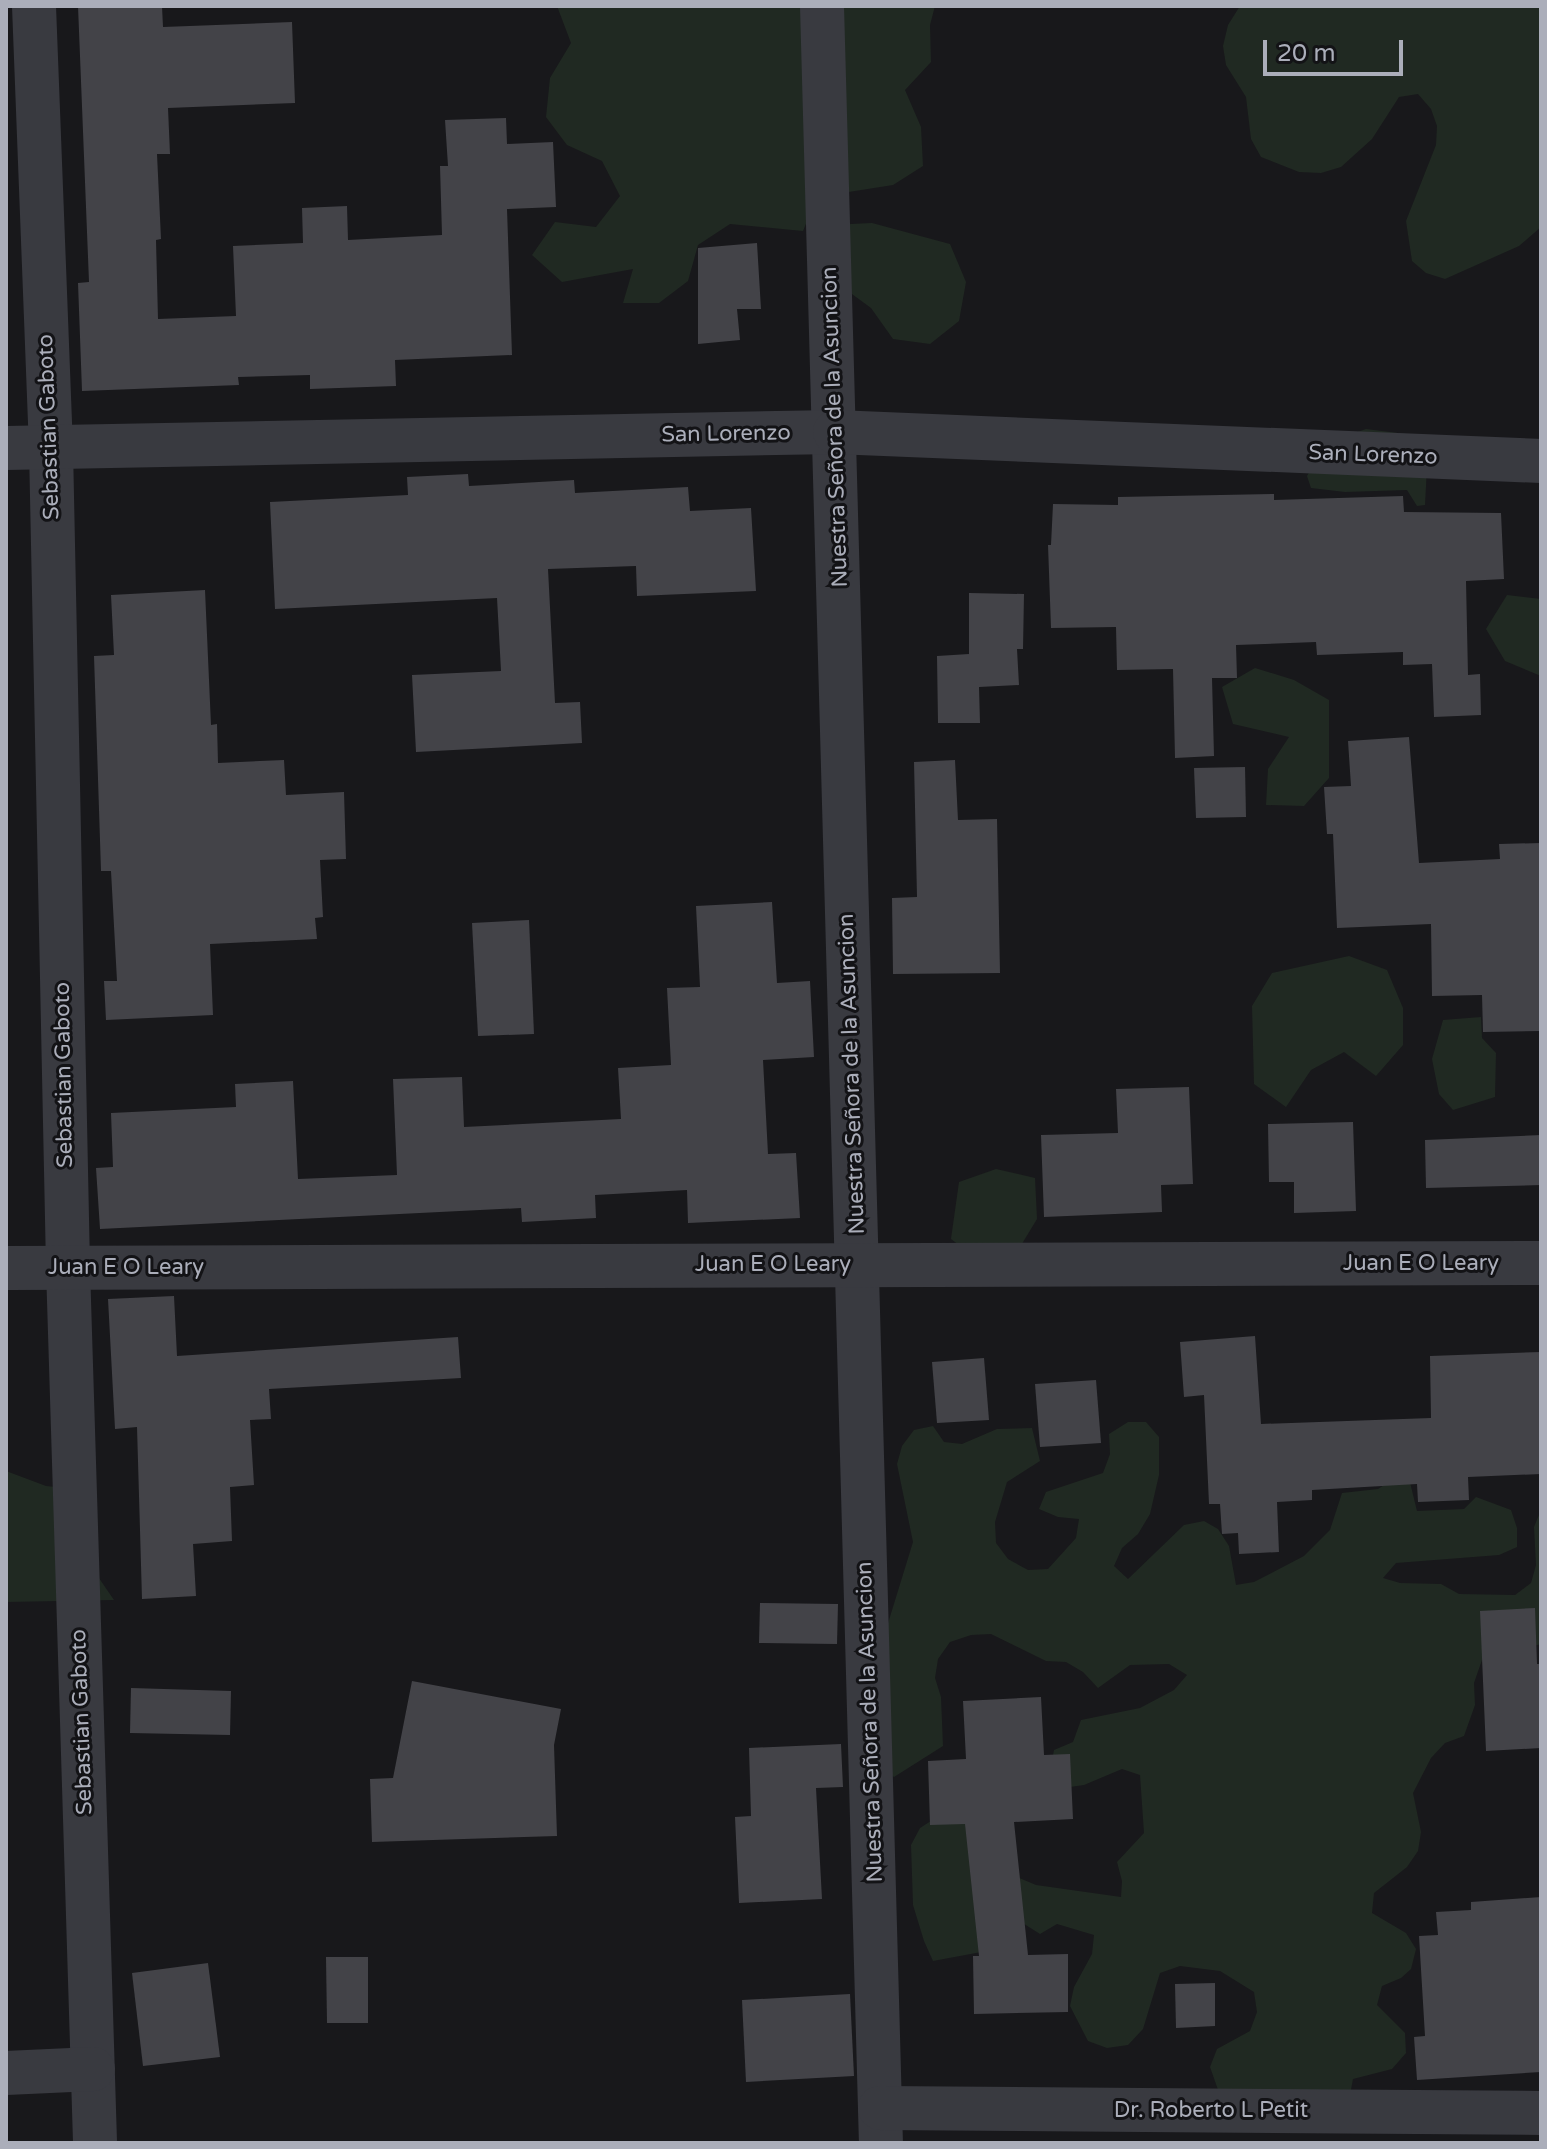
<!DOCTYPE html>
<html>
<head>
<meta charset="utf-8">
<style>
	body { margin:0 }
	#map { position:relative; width:1547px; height:2149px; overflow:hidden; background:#18181b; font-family:"Varela Round",sans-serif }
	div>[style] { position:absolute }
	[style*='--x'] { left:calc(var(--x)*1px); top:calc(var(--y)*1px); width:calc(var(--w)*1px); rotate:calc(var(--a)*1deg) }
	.green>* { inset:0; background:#202922 }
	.building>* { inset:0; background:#434348 }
	.minor>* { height:44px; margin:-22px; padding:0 22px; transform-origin:22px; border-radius:22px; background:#393a40 }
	span { translate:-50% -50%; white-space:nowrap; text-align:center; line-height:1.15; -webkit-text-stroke:6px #131316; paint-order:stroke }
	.street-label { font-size:22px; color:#abaeba }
	.frame { position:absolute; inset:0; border:8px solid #abaeba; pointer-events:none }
	.scale { position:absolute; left:1263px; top:40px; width:140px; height:36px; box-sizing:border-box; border:4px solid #abaeba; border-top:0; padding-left:10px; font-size:24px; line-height:28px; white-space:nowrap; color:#abaeba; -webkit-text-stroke:6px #131316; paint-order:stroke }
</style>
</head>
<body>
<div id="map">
	<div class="green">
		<i style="clip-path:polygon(557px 6px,935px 6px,930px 25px,931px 62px,905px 90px,921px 127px,923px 166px,893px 185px,817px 197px,803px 231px,730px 224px,698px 245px,688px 281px,659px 303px,623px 303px,633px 269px,562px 282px,532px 255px,555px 222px,596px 227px,620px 196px,602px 161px,567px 145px,546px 117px,550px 78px,571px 43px)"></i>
		<i style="clip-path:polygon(1240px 6px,1541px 6px,1541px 227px,1519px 246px,1445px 279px,1426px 273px,1412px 261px,1406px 221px,1436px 145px,1437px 126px,1431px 109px,1418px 94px,1399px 97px,1372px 139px,1341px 167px,1321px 173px,1299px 172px,1261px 157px,1251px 139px,1246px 97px,1226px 65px,1223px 46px,1228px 25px)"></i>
		<i style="clip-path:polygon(872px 223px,950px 244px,966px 282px,959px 321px,930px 344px,893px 339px,871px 308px,841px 286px,831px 225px)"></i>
		<i style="clip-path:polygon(1366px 429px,1406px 434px,1427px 467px,1425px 505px,1417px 506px,1407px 490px,1345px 492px,1311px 488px,1307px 476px,1326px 443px)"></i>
		<i style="clip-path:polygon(1507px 595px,1541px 599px,1541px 676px,1505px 661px,1486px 629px)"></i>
		<i style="clip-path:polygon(1255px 668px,1294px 680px,1329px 700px,1329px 778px,1304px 806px,1266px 805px,1268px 769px,1289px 737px,1233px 724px,1222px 687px)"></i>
		<i style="clip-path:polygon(1349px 956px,1387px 970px,1403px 1008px,1403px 1045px,1376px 1076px,1344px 1052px,1311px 1070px,1286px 1107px,1254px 1084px,1252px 1006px,1272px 973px)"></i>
		<i style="clip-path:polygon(1481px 1017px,1482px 1038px,1496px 1053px,1495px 1097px,1453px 1110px,1439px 1094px,1432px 1059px,1443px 1020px)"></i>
		<i style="clip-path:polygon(996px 1169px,1035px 1178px,1037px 1219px,1017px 1252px,980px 1261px,951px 1239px,959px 1182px)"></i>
		<i style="clip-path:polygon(1128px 1422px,1146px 1422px,1159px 1437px,1159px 1475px,1150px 1514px,1138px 1534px,1122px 1548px,1114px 1566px,1128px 1579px,1184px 1525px,1204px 1521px,1218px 1529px,1229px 1546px,1236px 1585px,1254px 1582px,1304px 1556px,1330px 1530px,1342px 1493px,1378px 1489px,1407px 1470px,1417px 1511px,1464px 1509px,1476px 1497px,1511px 1510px,1517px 1528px,1517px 1547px,1499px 1555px,1396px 1563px,1383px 1578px,1400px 1583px,1441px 1584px,1459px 1594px,1515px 1595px,1531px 1583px,1536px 1565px,1534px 1527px,1541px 1510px,1541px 1644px,1482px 1660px,1474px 1683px,1475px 1705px,1464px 1736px,1445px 1743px,1431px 1758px,1413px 1793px,1421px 1832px,1418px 1851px,1407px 1867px,1374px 1893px,1372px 1913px,1406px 1933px,1416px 1949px,1411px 1969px,1401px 1978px,1382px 1986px,1377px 2005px,1405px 2033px,1406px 2053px,1392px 2069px,1353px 2079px,1346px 2116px,1223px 2104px,1210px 2067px,1217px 2049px,1250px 2031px,1257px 2012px,1254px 1992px,1220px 1971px,1180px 1966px,1160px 1973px,1143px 2029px,1128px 2045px,1107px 2048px,1088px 2041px,1070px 2006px,1074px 1987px,1092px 1954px,1094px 1935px,1057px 1924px,1040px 1934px,1021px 1922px,992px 1950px,933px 1961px,924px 1941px,913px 1905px,911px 1845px,920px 1828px,953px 1807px,1017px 1877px,1036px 1885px,1121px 1897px,1122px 1881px,1117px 1862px,1144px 1833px,1140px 1775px,1122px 1769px,1084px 1785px,1063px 1788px,1050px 1771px,1054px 1750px,1073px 1742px,1081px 1720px,1140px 1708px,1174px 1690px,1187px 1675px,1169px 1664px,1130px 1665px,1098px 1688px,1083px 1672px,1066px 1662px,1046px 1661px,991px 1634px,971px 1635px,950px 1642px,938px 1659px,935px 1678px,941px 1697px,943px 1746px,894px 1777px,874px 1763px,885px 1633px,913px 1542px,897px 1464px,902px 1446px,914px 1430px,933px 1426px,944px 1442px,962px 1444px,997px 1429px,1032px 1428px,1040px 1461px,1007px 1482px,995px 1522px,996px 1543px,1008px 1559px,1028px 1570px,1048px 1569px,1076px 1538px,1079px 1519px,1058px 1517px,1039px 1509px,1046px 1492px,1103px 1473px,1110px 1454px,1109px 1434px)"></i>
		<i style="clip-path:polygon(6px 1471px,46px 1486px,86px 1490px,90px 1565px,114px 1600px,6px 1602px)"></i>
	</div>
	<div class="building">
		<i style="clip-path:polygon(78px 6px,162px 6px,163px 27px,292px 22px,295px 103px,168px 108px,170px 154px,157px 154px,161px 239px,156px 240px,158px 319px,236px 316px,233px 246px,303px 243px,302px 208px,347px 206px,348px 240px,442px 235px,440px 166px,448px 166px,445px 120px,506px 118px,507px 144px,553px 142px,556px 207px,507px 209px,512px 355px,395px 360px,396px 386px,310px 389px,310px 375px,238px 377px,239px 385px,82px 391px,78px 283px,89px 282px)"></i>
		<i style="clip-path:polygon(757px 243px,761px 309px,737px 309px,740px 340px,698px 344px,698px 248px)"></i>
		<i style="clip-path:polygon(468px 474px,469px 486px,574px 480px,575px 493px,688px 487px,690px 511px,751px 508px,756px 591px,637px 596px,636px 566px,548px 569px,555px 703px,580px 702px,582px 743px,416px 752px,412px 675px,501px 671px,497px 598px,275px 609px,270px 502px,408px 495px,407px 477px)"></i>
		<i style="clip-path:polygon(1274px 494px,1274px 500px,1403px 496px,1404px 512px,1501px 513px,1504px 579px,1466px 581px,1468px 675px,1480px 674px,1481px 715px,1434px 717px,1432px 664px,1403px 665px,1403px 652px,1317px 655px,1316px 642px,1236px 645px,1237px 678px,1212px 678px,1214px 756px,1175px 758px,1173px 669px,1117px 670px,1116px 627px,1051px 628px,1048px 545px,1051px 545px,1053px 504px,1118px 505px,1118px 497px)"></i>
		<i style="clip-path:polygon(205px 590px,211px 725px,217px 724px,218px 763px,284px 760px,286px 795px,344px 792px,346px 859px,320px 860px,323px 917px,315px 918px,317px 939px,210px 944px,213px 1015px,106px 1020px,104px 981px,117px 981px,111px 871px,101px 871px,94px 656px,114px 655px,111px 595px)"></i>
		<i style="clip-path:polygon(969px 593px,1024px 594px,1023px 649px,1017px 649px,1019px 685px,979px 687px,980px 723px,938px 723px,937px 656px,969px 654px)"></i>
		<i style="clip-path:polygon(1409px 737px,1419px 863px,1500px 859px,1499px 844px,1541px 843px,1541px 1031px,1483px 1032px,1482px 995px,1432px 996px,1431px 924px,1337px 928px,1333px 834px,1327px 834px,1324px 787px,1351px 786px,1348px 741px)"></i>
		<i style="clip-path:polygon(955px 760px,958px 820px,997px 819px,1000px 973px,893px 974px,892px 898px,917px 897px,914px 762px)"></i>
		<i style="clip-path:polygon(1245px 767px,1246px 817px,1196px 818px,1194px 768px)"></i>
		<i style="clip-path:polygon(772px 902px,777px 983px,810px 981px,814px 1057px,763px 1060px,768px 1154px,796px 1153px,800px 1218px,688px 1223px,687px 1190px,595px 1195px,596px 1218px,522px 1222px,521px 1208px,100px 1229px,96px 1168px,113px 1167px,111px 1113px,236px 1107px,235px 1084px,293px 1081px,298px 1179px,397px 1175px,393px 1079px,462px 1077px,464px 1127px,621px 1119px,618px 1068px,671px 1065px,667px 988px,700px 987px,696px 906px)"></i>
		<i style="clip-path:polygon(529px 920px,534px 1034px,478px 1036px,472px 923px)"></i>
		<i style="clip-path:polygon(1189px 1087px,1193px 1184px,1161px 1185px,1162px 1212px,1044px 1217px,1041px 1135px,1118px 1133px,1116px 1089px)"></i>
		<i style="clip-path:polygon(1353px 1122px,1356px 1211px,1294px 1213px,1294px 1182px,1269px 1182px,1268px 1124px)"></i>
		<i style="clip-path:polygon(1541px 1135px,1541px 1185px,1426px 1188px,1425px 1140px)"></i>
		<i style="clip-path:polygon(174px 1296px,177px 1356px,458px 1337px,461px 1378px,269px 1389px,271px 1419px,250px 1420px,254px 1485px,230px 1487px,232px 1541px,193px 1544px,196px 1596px,142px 1599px,137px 1427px,115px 1429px,108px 1299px)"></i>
		<i style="clip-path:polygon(1255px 1336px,1261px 1424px,1431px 1418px,1430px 1356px,1541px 1352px,1541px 1474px,1468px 1477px,1469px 1500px,1418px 1502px,1417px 1484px,1312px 1490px,1312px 1500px,1277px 1502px,1279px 1552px,1239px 1554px,1238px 1533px,1222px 1534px,1220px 1504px,1209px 1504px,1204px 1395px,1184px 1397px,1180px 1342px)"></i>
		<i style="clip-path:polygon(984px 1358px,989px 1420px,937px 1423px,932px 1362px)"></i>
		<i style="clip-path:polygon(1096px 1380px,1101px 1443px,1040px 1447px,1035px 1384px)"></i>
		<i style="clip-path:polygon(760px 1603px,838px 1604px,837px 1644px,759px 1643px)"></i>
		<i style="clip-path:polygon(1535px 1608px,1537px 1664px,1541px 1664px,1541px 1748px,1486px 1751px,1480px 1611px)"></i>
		<i style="clip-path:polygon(412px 1681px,561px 1709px,554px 1745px,557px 1836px,372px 1842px,370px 1779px,393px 1778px)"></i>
		<i style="clip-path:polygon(131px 1688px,231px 1691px,230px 1735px,130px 1733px)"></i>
		<i style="clip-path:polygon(1041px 1697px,1044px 1755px,1070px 1754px,1073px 1819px,1014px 1822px,1028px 1955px,1068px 1954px,1068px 2012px,974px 2014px,973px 1956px,979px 1956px,965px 1824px,930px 1825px,928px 1761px,966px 1759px,963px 1701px)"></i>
		<i style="clip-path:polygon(841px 1744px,843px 1787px,816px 1788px,822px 1899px,739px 1903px,735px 1817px,751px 1816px,749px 1748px)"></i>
		<i style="clip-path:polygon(1541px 1897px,1541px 2072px,1417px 2080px,1414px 2037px,1425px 2036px,1419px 1936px,1438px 1935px,1436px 1912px,1471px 1910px,1471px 1902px)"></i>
		<i style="clip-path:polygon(326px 1957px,368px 1957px,368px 2023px,327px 2023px)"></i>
		<i style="clip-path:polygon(208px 1963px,220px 2057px,143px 2066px,132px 1973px)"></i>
		<i style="clip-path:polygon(1215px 1983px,1215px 2026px,1176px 2028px,1175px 1984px)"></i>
		<i style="clip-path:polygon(850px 1994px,854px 2076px,746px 2082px,742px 2000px)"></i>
	</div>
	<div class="minor">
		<i style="--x:34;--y:6;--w:442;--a:87.8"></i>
		<i style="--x:51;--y:448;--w:820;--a:88.81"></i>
		<i style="--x:68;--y:1268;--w:875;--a:88.23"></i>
		<i style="--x:822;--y:6;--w:2138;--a:88.42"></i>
		<i style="--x:6;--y:448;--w:829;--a:-1.11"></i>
		<i style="--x:835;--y:432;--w:707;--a:2.35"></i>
		<i style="--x:6;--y:1268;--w:1535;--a:-0.19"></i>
		<i style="--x:6;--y:2073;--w:87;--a:-2.6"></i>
		<i style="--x:880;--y:2108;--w:661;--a:0.43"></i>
	</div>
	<div class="street-label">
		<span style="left:49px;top:427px;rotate:-92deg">Sebastian Gaboto</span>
		<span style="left:835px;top:427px;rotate:-92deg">Nuestra Señora de la Asuncion</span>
		<span style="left:726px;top:434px;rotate:-1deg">San Lorenzo</span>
		<span style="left:1373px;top:455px;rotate:2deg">San Lorenzo</span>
		<span style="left:852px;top:1074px;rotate:-92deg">Nuestra Señora de la Asuncion</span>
		<span style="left:64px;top:1075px;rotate:-91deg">Sebastian Gaboto</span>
		<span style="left:1421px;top:1264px">Juan E O Leary</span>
		<span style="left:773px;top:1265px">Juan E O Leary</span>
		<span style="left:126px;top:1268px">Juan E O Leary</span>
		<span style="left:82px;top:1722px;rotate:-92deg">Sebastian Gaboto</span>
		<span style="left:870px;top:1722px;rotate:-92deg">Nuestra Señora de la Asuncion</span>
		<span style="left:1211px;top:2111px">Dr. Roberto L Petit</span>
	</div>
	<div class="frame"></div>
	<div class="scale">20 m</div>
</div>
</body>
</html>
